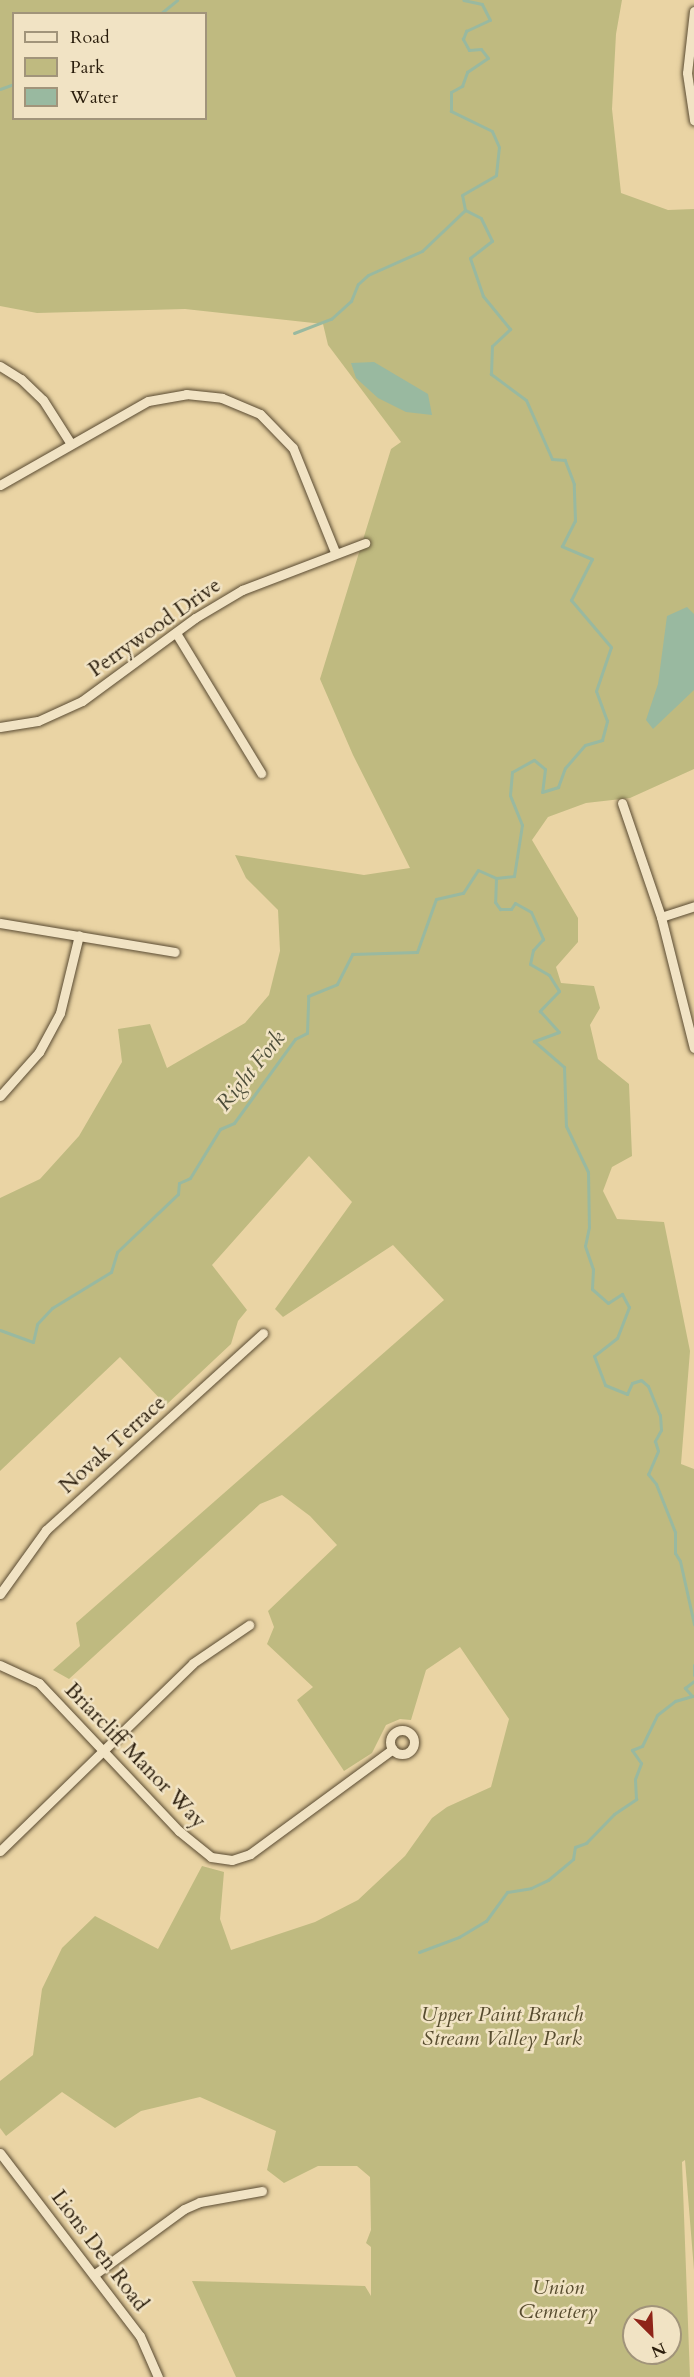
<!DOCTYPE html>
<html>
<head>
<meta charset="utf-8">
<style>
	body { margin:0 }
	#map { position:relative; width:694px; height:2377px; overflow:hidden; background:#ead4a4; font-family:Cardo,serif }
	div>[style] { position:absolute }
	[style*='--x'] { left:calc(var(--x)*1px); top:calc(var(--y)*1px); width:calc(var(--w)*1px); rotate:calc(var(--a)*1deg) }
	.green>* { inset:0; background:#bfba80 }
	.water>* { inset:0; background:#99b9a0 }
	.stream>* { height:3px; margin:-1.5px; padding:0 1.5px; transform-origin:1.5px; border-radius:1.5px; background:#99b9a0 }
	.roads { filter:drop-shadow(0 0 2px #5a4b32) drop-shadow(0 0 2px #5a4b32) }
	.street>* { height:9px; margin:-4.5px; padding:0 4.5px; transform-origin:4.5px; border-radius:4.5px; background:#f1e3c4 }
	.street>.ring { margin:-4.5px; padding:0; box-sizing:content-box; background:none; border:9px solid #f1e3c4; border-radius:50% }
	span { translate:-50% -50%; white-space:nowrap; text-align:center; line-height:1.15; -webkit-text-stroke:5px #f1e3c4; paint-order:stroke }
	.street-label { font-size:21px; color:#2a1d0c }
	.park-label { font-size:21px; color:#574c2f; font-style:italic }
	.water-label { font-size:22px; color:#4b4c38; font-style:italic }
	.legend { position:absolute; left:12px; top:12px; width:195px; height:108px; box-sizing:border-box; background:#f1e3c4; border:2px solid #a1947a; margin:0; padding:8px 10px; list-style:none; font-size:18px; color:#2a1d0c }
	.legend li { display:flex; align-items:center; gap:12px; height:30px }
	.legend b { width:30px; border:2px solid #a1947a }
	.north { position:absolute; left:622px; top:2305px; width:60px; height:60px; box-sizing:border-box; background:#f1e3c4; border:2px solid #a1947a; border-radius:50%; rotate:156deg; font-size:16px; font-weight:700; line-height:24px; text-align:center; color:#2a1d0c }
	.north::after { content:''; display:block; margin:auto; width:21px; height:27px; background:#8f2418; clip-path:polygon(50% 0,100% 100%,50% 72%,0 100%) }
</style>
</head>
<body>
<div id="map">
	<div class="green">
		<i style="clip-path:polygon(evenodd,0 0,622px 0,616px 34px,612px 109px,621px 193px,668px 210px,694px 209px,694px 769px,630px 798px,586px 803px,548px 817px,532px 840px,578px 918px,578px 942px,556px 967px,561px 983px,594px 986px,600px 1008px,590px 1025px,598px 1059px,629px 1084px,632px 1156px,612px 1167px,603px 1191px,617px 1219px,664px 1222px,690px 1351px,681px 1464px,694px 1469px,694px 2270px,685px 2160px,682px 2162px,690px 2377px,236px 2377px,192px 2281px,365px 2286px,371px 2296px,371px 2247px,366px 2243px,371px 2230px,370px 2177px,357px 2166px,318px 2166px,284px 2183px,267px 2170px,276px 2131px,200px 2097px,141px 2111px,115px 2128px,62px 2092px,6px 2136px,0 2128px,0 2081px,33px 2055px,42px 1989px,62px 1948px,95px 1916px,158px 1949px,202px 1866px,224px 1872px,220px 1919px,231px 1950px,315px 1922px,358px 1900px,405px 1856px,432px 1818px,447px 1807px,491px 1787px,509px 1719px,460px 1647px,426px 1670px,411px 1720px,400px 1719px,386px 1725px,372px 1753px,344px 1771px,297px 1700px,313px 1687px,267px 1644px,274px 1627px,268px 1611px,337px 1545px,310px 1516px,282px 1495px,260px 1504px,69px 1679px,53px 1670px,80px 1646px,76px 1623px,444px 1300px,393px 1245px,283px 1317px,275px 1309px,352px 1202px,309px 1156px,212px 1265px,247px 1310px,238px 1321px,231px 1344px,166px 1405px,120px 1357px,0 1471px,0 1198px,40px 1179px,79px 1136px,122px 1062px,118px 1029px,150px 1024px,167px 1068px,245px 1023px,269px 995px,280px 951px,278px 910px,246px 878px,235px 855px,364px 875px,410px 868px,353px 755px,320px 679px,391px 449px,401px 442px,328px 345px,323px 324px,185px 309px,37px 313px,0 306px,0 0,14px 14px,206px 14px,206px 118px,14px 118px,14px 14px,0 0,634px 2317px,670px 2317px,670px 2353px,634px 2353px,634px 2317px)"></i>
	</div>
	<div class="water">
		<i style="clip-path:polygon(374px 362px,428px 394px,432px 415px,406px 412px,378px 398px,356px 378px,351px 363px)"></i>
		<i style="clip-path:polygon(687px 607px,694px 614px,694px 690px,653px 729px,646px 720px,658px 684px,667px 616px)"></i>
	</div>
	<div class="stream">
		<i style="--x:160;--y:14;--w:22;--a:-39"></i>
		<i style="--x:0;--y:89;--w:15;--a:-20"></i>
		<i style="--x:294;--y:333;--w:40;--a:-21"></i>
		<i style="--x:331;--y:319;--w:27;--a:-42"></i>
		<i style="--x:351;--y:301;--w:18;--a:-68"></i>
		<i style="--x:358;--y:284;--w:13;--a:-42"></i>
		<i style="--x:368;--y:275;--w:59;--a:-24"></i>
		<i style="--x:422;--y:251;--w:59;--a:-43.6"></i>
		<i style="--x:496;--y:878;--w:24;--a:92"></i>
		<i style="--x:495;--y:902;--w:9;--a:54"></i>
		<i style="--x:500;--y:909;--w:11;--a:0"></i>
		<i style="--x:511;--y:909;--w:7;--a:-56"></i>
		<i style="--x:515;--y:903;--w:18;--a:29"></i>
		<i style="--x:531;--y:912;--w:30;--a:66"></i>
		<i style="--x:543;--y:939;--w:15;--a:132"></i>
		<i style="--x:533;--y:950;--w:14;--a:102"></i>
		<i style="--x:530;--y:964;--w:22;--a:30"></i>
		<i style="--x:549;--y:975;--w:19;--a:58"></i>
		<i style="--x:559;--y:991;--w:28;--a:134"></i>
		<i style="--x:540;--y:1011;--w:28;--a:48"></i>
		<i style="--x:559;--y:1032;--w:27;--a:160"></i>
		<i style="--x:534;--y:1041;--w:40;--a:41"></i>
		<i style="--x:564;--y:1067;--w:59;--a:88.1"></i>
		<i style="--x:566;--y:1126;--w:51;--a:64.4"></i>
		<i style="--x:588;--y:1172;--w:55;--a:89"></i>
		<i style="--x:589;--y:1227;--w:19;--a:102"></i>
		<i style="--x:585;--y:1246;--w:24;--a:71"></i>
		<i style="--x:593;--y:1269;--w:20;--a:93"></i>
		<i style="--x:592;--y:1289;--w:21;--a:41"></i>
		<i style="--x:608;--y:1303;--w:17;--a:-33"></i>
		<i style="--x:622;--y:1294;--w:15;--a:62"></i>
		<i style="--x:629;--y:1307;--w:33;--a:111"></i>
		<i style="--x:617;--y:1338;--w:29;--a:142"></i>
		<i style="--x:594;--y:1356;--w:31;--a:69"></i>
		<i style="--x:605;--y:1385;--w:24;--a:22"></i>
		<i style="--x:627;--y:1394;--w:12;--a:-66"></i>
		<i style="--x:632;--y:1383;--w:9;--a:-18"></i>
		<i style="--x:641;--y:1380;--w:9;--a:41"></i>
		<i style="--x:648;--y:1386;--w:31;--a:68"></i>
		<i style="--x:660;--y:1415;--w:15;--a:86"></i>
		<i style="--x:661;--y:1430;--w:13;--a:119"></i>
		<i style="--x:655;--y:1441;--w:10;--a:73"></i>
		<i style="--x:658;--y:1451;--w:25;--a:113"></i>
		<i style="--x:648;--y:1474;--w:13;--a:51"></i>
		<i style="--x:656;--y:1484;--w:52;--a:68.4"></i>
		<i style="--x:675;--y:1532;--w:21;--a:90"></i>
		<i style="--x:675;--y:1553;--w:9;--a:58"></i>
		<i style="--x:680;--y:1561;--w:65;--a:77.5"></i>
		<i style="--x:0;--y:1330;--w:35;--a:20"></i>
		<i style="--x:33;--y:1342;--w:18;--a:-77"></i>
		<i style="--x:37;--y:1324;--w:22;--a:-47"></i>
		<i style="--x:52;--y:1308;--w:69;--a:-31.4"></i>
		<i style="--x:111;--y:1272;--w:21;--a:-73"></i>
		<i style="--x:117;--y:1252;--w:84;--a:-43.6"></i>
		<i style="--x:178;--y:1194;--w:11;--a:-85"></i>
		<i style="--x:179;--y:1183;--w:12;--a:-24"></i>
		<i style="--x:190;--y:1178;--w:57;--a:-58.5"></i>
		<i style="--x:220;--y:1129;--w:15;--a:-23"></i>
		<i style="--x:234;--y:1123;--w:104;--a:-54"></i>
		<i style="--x:295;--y:1039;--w:13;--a:-27"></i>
		<i style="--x:307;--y:1033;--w:37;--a:-88"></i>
		<i style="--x:308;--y:996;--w:31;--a:-22"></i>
		<i style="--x:337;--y:984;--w:34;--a:-63"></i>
		<i style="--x:352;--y:954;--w:65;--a:-1.8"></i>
		<i style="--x:417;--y:952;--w:56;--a:-70.3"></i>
		<i style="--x:436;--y:899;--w:28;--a:-13"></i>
		<i style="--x:463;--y:893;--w:27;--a:-57"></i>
		<i style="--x:478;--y:870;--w:20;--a:24"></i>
		<i style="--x:496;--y:878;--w:18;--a:-6"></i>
		<i style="--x:514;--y:876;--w:52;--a:-81.1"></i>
		<i style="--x:522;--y:825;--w:32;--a:-112"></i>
		<i style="--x:510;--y:795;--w:23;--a:-85"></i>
		<i style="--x:512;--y:772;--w:25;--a:-29"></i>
		<i style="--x:534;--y:760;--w:14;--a:39"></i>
		<i style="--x:545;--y:769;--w:23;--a:97"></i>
		<i style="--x:542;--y:792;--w:17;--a:-17"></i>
		<i style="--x:558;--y:787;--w:20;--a:-70"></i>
		<i style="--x:565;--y:768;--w:30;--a:-49"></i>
		<i style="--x:585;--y:745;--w:18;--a:-16"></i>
		<i style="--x:602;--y:740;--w:20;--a:-75"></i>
		<i style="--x:607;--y:721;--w:32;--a:-110"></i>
		<i style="--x:596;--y:691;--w:46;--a:-71.2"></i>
		<i style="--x:611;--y:647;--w:62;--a:-130.4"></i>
		<i style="--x:571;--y:600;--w:46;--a:-62.9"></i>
		<i style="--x:592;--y:559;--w:33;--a:-157"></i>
		<i style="--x:562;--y:546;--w:28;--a:-63"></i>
		<i style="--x:575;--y:521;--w:37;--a:-92"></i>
		<i style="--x:574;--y:484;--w:26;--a:-111"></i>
		<i style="--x:565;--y:460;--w:13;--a:-176"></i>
		<i style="--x:552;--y:459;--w:64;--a:-113.8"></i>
		<i style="--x:526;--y:400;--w:44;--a:-143.4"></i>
		<i style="--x:491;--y:374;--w:28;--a:-88"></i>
		<i style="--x:492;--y:346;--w:25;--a:-43"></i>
		<i style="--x:510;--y:329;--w:43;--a:-129.3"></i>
		<i style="--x:483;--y:296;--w:40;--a:-108.9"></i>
		<i style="--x:470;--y:258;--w:28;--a:-38"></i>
		<i style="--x:492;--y:241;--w:25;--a:-116"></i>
		<i style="--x:481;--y:218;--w:18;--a:-153"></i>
		<i style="--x:465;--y:210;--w:15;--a:-101"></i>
		<i style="--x:462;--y:195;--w:39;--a:-30"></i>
		<i style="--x:496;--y:175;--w:28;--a:-84"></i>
		<i style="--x:499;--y:147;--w:17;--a:-114"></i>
		<i style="--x:492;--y:131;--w:46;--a:-154"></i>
		<i style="--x:451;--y:111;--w:19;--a:-90"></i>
		<i style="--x:451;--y:92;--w:13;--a:-29"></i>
		<i style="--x:462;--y:86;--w:15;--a:-70"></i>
		<i style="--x:467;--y:72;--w:25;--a:-34"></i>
		<i style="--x:488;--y:58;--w:11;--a:-128"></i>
		<i style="--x:481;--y:49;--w:12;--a:175"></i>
		<i style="--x:469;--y:50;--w:13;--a:-119"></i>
		<i style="--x:463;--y:39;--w:9;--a:-69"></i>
		<i style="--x:466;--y:31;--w:26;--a:-25"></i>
		<i style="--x:490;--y:20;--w:18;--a:-117"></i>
		<i style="--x:482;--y:4;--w:19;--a:-168"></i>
		<i style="--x:694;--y:1665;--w:10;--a:90"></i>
		<i style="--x:419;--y:1952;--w:43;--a:-20.6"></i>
		<i style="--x:459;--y:1937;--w:31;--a:-31"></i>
		<i style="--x:486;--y:1921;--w:36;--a:-54"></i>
		<i style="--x:507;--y:1892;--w:24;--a:-9"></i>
		<i style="--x:531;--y:1888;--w:19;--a:-25"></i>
		<i style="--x:548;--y:1880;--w:33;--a:-40"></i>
		<i style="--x:573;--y:1859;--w:12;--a:-81"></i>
		<i style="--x:575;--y:1847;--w:12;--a:-20"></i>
		<i style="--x:586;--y:1843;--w:40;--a:-46"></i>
		<i style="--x:614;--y:1814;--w:27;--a:-34"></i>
		<i style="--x:636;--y:1799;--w:20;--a:-93"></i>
		<i style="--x:635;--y:1779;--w:17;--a:-69"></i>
		<i style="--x:641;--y:1763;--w:16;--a:-125"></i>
		<i style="--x:632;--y:1750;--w:11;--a:-22"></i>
		<i style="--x:642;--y:1746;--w:34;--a:-64"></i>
		<i style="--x:657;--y:1715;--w:23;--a:-38"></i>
		<i style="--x:675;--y:1701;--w:18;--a:-16"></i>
		<i style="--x:692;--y:1696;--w:11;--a:-131"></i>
		<i style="--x:685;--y:1688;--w:11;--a:-38"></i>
	</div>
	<div class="roads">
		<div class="street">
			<i style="--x:694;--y:11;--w:62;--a:96.4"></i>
			<i style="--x:687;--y:73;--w:48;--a:81.5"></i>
			<i style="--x:0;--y:366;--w:25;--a:32"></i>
			<i style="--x:21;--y:379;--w:30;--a:44"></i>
			<i style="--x:43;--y:400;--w:52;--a:57.5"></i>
			<i style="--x:0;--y:485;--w:170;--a:-29.6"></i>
			<i style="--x:148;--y:401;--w:39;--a:-10"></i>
			<i style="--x:186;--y:394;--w:36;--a:6"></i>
			<i style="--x:222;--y:398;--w:41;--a:22.8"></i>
			<i style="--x:260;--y:414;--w:47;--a:45.9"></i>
			<i style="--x:293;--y:448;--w:112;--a:68"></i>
			<i style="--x:176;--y:633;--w:164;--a:58.7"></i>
			<i style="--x:0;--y:727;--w:38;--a:-9"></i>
			<i style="--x:38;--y:721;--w:48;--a:-24.4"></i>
			<i style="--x:82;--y:701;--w:140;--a:-36.3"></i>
			<i style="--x:195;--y:618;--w:55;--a:-30.8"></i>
			<i style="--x:242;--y:590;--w:132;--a:-20.9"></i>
			<i style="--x:622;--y:803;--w:120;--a:71.1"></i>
			<i style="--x:661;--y:917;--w:135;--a:75.9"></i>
			<i style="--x:661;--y:917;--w:35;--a:-18"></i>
			<i style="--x:0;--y:923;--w:177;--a:9.4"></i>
			<i style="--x:0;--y:1096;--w:59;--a:-48.4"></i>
			<i style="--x:39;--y:1052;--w:44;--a:-61.7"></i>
			<i style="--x:60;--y:1013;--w:80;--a:-76.3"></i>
			<i style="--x:0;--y:1594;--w:79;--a:-54.3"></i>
			<i style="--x:46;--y:1530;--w:293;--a:-42.2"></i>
			<i style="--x:0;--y:1665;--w:43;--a:24.8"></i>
			<i style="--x:39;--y:1683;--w:204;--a:46.6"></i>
			<i style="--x:179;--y:1831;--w:41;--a:39.1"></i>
			<i style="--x:211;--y:1857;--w:21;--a:8"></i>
			<i style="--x:232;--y:1860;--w:19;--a:-18"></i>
			<i style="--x:250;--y:1854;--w:177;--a:-36.3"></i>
			<i class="ring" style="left:390px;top:1730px;width:15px;height:15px"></i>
			<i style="--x:0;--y:1851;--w:269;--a:-44.2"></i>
			<i style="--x:193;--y:1663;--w:68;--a:-34.2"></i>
			<i style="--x:0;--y:2153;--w:230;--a:52.6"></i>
			<i style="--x:140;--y:2336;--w:45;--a:66.3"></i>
			<i style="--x:95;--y:2274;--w:110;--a:-36.1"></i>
			<i style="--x:184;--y:2209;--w:17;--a:-24"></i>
			<i style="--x:200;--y:2202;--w:63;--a:-10.1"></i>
		</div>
	</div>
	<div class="street-label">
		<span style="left:155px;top:628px;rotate:-35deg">Perrywood Drive</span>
		<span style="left:113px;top:1445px;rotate:-42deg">Novak Terrace</span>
		<span style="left:135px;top:1756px;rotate:46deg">Briarcliff Manor Way</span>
		<span style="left:99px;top:2251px;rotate:53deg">Lions Den Road</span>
	</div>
	<div class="park-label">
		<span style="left:502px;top:2027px">Upper Paint Branch<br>Stream Valley Park</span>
		<span style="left:558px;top:2300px">Union<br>Cemetery</span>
	</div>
	<div class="water-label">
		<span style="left:251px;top:1071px;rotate:-51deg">Right Fork</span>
	</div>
	<ul class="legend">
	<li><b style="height:8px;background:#f1e3c4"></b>Road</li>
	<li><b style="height:16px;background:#bfba80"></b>Park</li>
	<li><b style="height:16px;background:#99b9a0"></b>Water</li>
	</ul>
	<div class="north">N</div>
</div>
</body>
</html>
